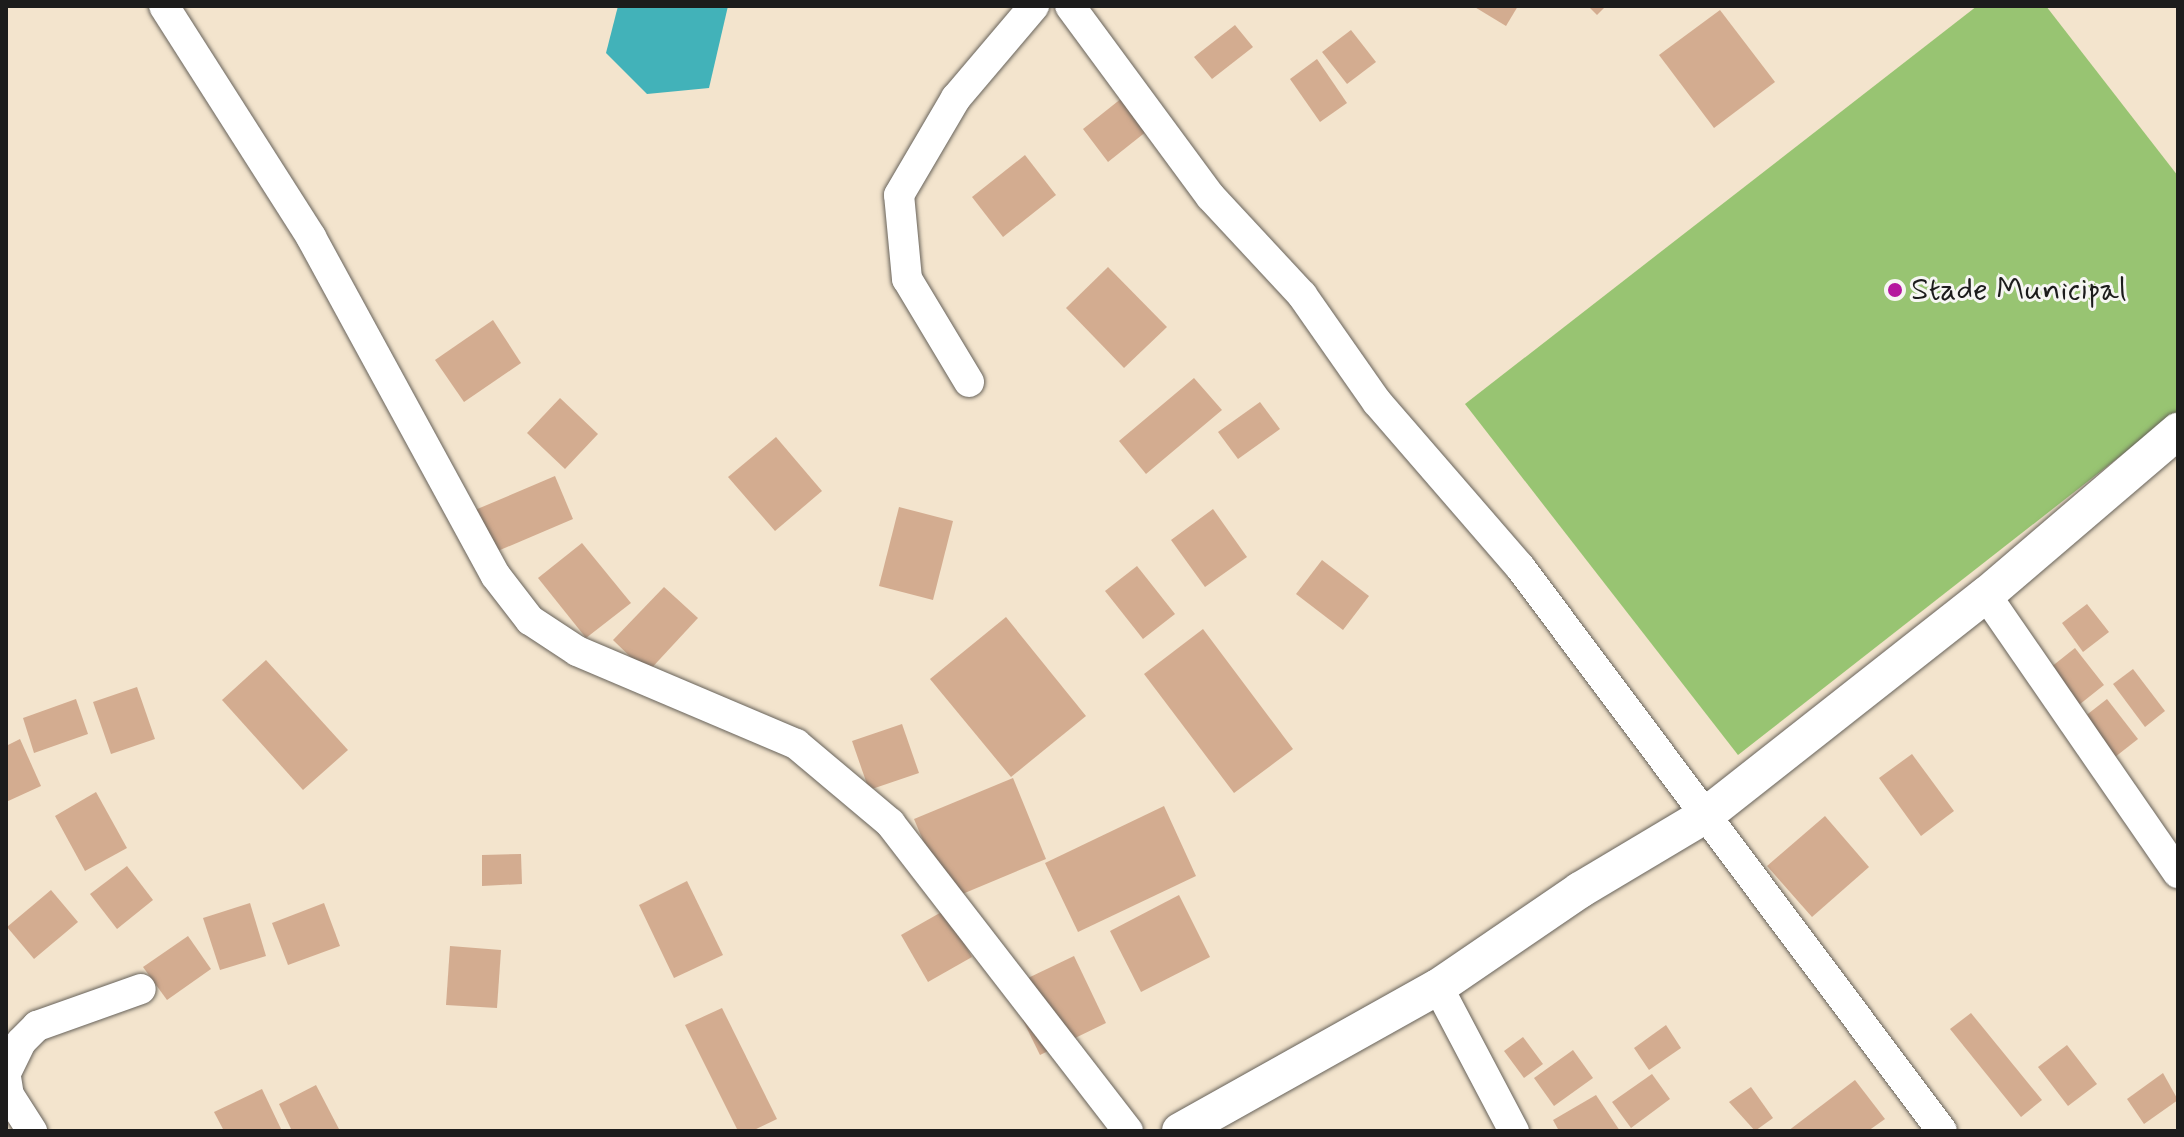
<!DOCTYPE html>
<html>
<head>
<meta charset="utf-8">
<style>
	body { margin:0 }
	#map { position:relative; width:2184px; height:1137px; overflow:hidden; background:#f3e4cd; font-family:Mynerve,sans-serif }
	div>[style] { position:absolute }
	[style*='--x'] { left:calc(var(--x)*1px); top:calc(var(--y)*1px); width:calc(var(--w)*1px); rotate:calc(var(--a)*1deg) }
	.green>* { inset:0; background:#98c472 }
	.water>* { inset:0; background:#42b2b9 }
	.building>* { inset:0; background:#d3ac90 }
	.roads { filter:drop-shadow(0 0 2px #67625a) drop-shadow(0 0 2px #67625a) }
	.minor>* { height:30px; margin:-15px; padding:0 15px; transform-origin:15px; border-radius:15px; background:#fff }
	.tertiary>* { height:36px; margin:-18px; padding:0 18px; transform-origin:18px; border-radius:18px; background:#fff }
	.dots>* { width:22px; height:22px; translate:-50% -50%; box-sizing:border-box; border:4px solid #f6f6f2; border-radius:50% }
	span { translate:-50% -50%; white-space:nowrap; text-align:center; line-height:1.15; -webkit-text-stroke:6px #f6f6f2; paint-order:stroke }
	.poi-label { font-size:32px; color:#1c1c1c }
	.left { translate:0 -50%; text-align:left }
	.frame { position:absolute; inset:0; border:8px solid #1c1c1c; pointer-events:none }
</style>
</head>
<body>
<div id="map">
	<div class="green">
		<i style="clip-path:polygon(1977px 6px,2046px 6px,2178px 176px,2178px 411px,1738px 755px,1465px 404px)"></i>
	</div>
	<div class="water">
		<i style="clip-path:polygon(618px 6px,728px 6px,709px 88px,647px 94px,606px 53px)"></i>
	</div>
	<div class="building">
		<i style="clip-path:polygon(1473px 6px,1518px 6px,1506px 26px)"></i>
		<i style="clip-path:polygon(1588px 6px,1606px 6px,1597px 15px)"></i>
		<i style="clip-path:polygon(1720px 10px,1775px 82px,1714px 128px,1659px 55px)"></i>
		<i style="clip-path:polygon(1235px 25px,1253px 47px,1212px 79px,1194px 57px)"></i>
		<i style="clip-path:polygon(1351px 30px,1376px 62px,1347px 84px,1322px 52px)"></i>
		<i style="clip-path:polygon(1317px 59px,1347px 103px,1320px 122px,1290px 79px)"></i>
		<i style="clip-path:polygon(1122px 98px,1147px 131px,1108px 162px,1083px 129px)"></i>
		<i style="clip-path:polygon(1025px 155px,1056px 195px,1003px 237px,972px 197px)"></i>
		<i style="clip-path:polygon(1108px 267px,1167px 327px,1124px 368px,1066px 308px)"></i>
		<i style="clip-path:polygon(493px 320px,521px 363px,464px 402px,435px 360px)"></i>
		<i style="clip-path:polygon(1194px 378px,1222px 410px,1146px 474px,1119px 441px)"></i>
		<i style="clip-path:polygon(560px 398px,598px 434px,565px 469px,527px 433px)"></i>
		<i style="clip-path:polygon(1260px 402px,1280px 429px,1238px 459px,1218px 432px)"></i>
		<i style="clip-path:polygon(776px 437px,822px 491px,775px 531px,728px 477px)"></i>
		<i style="clip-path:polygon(555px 476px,573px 519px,493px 553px,475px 510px)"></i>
		<i style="clip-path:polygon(899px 507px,953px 521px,933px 600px,879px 586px)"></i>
		<i style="clip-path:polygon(1213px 509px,1247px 557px,1205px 587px,1171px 540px)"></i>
		<i style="clip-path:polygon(582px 543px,631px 603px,586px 638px,538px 578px)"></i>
		<i style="clip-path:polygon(1322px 560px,1369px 596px,1343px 630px,1296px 594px)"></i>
		<i style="clip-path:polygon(1137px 566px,1175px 614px,1143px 639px,1105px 591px)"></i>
		<i style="clip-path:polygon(664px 587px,698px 618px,647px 673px,613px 640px)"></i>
		<i style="clip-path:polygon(2087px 604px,2109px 632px,2083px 652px,2062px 623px)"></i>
		<i style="clip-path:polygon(1006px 617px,1086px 716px,1011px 777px,930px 679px)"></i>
		<i style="clip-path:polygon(1203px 629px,1293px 749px,1234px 793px,1144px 674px)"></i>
		<i style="clip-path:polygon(2075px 648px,2104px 685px,2065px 716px,2036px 679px)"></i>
		<i style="clip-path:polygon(266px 660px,348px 750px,303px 790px,222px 700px)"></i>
		<i style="clip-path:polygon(2133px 669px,2165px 711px,2145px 727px,2113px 684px)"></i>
		<i style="clip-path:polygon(137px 687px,155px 739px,111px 754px,93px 702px)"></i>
		<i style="clip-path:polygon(76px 699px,88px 734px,34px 753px,23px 718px)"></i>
		<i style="clip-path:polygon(2107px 699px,2138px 739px,2101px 768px,2070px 728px)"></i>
		<i style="clip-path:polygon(902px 724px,919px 773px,869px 790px,852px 741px)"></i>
		<i style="clip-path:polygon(20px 739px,41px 786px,6px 802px,6px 746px)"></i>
		<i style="clip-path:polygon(1912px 754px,1954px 811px,1921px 836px,1879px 778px)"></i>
		<i style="clip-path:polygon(1013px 778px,1046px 859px,948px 900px,914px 819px)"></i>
		<i style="clip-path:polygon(96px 792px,127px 848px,85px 871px,55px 816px)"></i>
		<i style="clip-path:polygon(1164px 806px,1196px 876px,1078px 932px,1045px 863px)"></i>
		<i style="clip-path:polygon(1825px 816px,1869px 867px,1812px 917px,1767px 866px)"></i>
		<i style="clip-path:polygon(521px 854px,522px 884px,482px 886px,482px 855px)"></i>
		<i style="clip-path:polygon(127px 866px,153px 900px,117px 929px,90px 894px)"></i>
		<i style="clip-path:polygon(687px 881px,723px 955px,674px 978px,639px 905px)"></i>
		<i style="clip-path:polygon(51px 890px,78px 922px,34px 959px,7px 927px)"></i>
		<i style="clip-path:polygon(1179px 895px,1210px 957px,1141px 992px,1110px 931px)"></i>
		<i style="clip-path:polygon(250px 903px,266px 956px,220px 970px,203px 918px)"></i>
		<i style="clip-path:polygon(324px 903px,340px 946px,288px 965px,272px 923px)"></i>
		<i style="clip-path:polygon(945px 910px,972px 957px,928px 982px,901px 935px)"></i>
		<i style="clip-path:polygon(188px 936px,211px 969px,167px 1000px,143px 967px)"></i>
		<i style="clip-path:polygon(450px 946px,501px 950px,497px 1008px,446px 1005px)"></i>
		<i style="clip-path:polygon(1074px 956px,1106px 1023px,1040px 1055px,1007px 988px)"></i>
		<i style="clip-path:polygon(722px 1008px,777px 1119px,752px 1131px,738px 1131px,685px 1025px)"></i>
		<i style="clip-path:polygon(1971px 1013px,2042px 1100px,2021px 1117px,1950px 1029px)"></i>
		<i style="clip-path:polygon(1666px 1025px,1681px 1048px,1649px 1070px,1634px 1048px)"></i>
		<i style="clip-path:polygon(1523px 1037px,1543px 1064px,1524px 1078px,1504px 1051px)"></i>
		<i style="clip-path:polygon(2067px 1045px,2097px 1084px,2068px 1106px,2038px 1067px)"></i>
		<i style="clip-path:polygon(1573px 1050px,1593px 1078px,1554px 1106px,1534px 1078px)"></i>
		<i style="clip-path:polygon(2163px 1073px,2178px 1100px,2144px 1124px,2127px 1099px)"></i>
		<i style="clip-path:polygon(1652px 1074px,1670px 1099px,1631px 1128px,1612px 1102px)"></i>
		<i style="clip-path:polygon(1855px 1080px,1885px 1119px,1868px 1131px,1788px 1131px)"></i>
		<i style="clip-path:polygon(316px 1085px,340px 1131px,292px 1131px,279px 1104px)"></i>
		<i style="clip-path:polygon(1751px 1087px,1773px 1118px,1755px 1131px,1729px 1102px)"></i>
		<i style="clip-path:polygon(262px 1089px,282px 1131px,224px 1131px,214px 1112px)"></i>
		<i style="clip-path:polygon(1596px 1095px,1620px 1131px,1559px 1131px,1553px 1120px)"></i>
	</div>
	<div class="roads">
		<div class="minor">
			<i style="--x:164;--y:6;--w:274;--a:57.5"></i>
			<i style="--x:311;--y:237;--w:386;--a:61.4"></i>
			<i style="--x:496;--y:576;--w:56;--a:52.3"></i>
			<i style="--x:530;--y:620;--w:56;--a:33.4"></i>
			<i style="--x:577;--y:651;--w:238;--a:23"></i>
			<i style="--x:796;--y:744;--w:123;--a:40"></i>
			<i style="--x:890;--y:823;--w:389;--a:52.3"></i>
			<i style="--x:1070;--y:6;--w:237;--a:53.6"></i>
			<i style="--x:1211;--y:197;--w:134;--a:47.1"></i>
			<i style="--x:1302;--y:295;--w:131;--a:55"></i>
			<i style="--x:1377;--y:402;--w:218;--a:49.1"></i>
			<i style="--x:1520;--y:567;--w:704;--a:53.2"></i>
			<i style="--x:969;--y:382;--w:120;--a:-121"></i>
			<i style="--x:907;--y:279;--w:84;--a:-95.4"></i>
			<i style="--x:899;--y:195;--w:113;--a:-59.6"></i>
			<i style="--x:956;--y:98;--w:121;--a:-49.7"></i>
			<i style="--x:1986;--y:595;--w:338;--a:55.4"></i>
			<i style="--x:1438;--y:987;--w:163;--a:62.2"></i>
			<i style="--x:6;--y:1073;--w:34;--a:-64"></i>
			<i style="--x:21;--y:1042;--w:23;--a:-45"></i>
			<i style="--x:37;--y:1026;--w:110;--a:-19.6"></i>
			<i style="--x:6;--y:1077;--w:18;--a:81"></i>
			<i style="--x:9;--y:1095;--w:43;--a:57.4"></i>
		</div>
		<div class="tertiary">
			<i style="--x:1180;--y:1131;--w:295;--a:-29.2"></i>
			<i style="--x:1438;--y:987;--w:172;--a:-34.3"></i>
			<i style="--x:1580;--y:890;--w:147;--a:-30.8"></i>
			<i style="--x:1706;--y:815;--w:356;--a:-38.2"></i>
			<i style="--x:1986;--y:595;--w:253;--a:-40.5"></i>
		</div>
	</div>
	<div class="dots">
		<i style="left:1895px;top:290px;background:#b5179e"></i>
	</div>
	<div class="poi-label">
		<span class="left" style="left:1911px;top:290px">Stade Municipal</span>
	</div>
	<div class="frame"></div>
</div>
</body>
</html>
